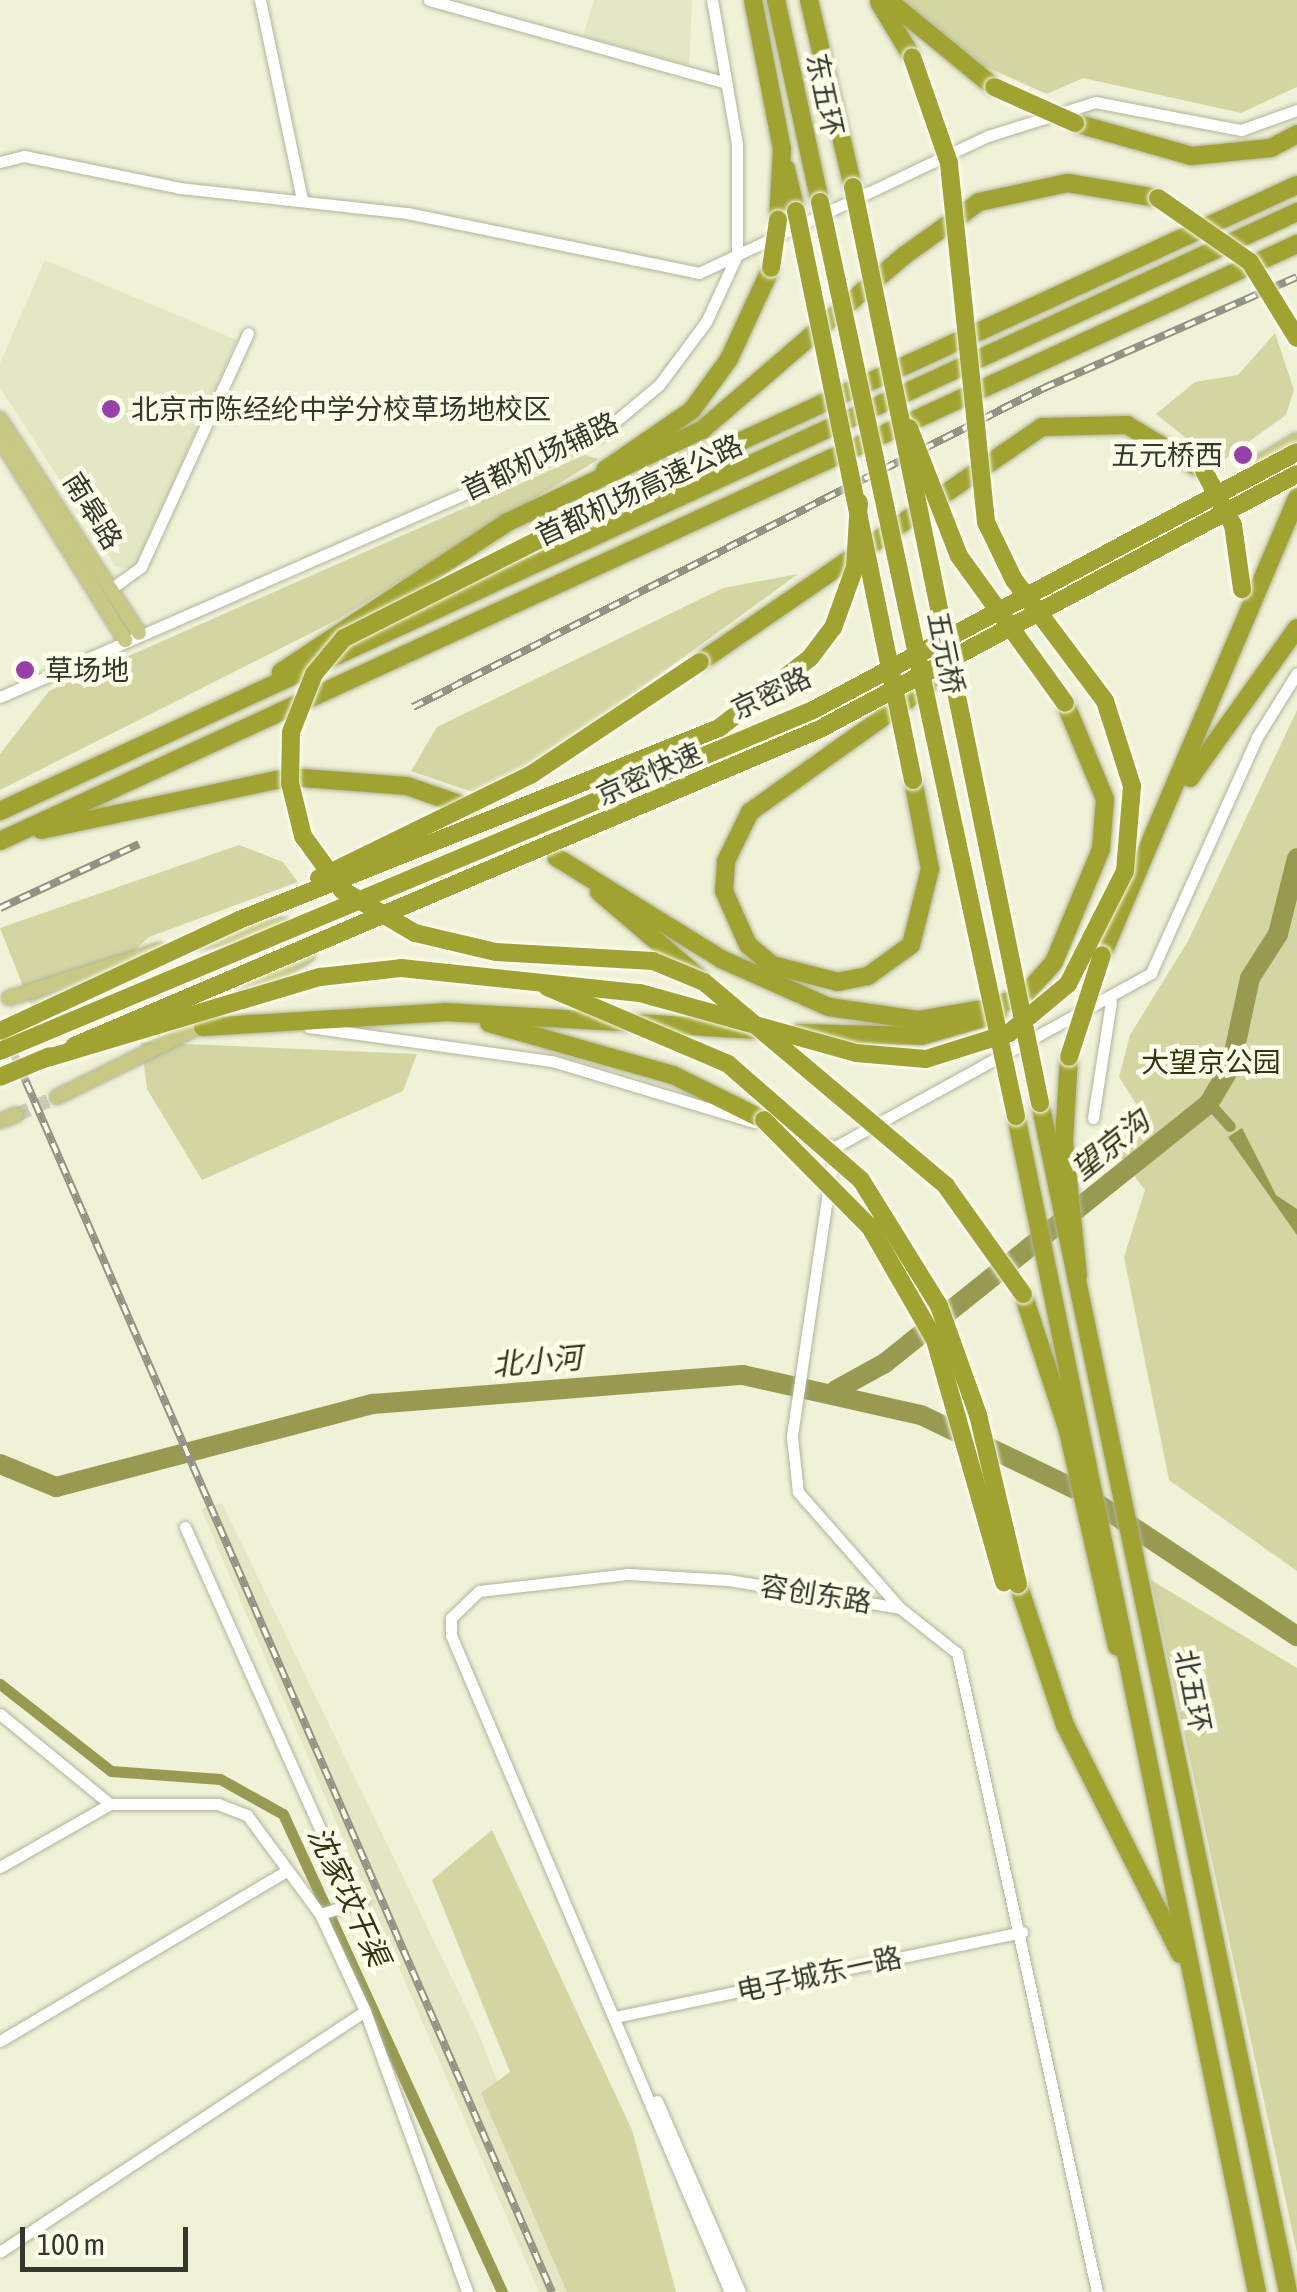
<!DOCTYPE html>
<html>
<head>
<meta charset="utf-8">
<style>
	body { margin:0 }
	#map { position:relative; width:1297px; height:2292px; overflow:hidden; background:#f0f2d8; font-family:"Asap Condensed","Noto Sans SC",sans-serif }
	div>[style] { position:absolute }
	[style*='--x'] { left:calc(var(--x)*1px); top:calc(var(--y)*1px); width:calc(var(--w)*1px); rotate:calc(var(--a)*1deg) }
	.built>* { inset:0; background:#e4e6c4 }
	.green>* { inset:0; background:#d3d6a3 }
	.water>* { inset:0; background:#989a52 }
	.canal>* { height:11px; margin:-5.5px; padding:0 5.5px; transform-origin:5.5px; border-radius:5.5px; background:#989a52 }
	.river>* { height:20px; margin:-10px; padding:0 10px; transform-origin:10px; border-radius:10px; background:#989a52 }
	.major-tunnel>* { height:14px; margin-top:-7px; transform-origin:0; background:repeating-linear-gradient(90deg,#cbccb6 0 14px,transparent 0 21px) }
	.roads { filter:drop-shadow(0 0 2px #b1b39a) drop-shadow(0 0 2px #b1b39a) }
	.minor>* { height:11px; margin:-5.5px; padding:0 5.5px; transform-origin:5.5px; border-radius:5.5px; background:#fff }
	.major>* { height:14px; margin:-7px; padding:0 7px; transform-origin:7px; border-radius:7px; background:#c7c883 }
	.highway>* { height:18px; margin:-9px; padding:0 9px; transform-origin:9px; border-radius:9px; background:#a1a330 }
	.rail>* { height:8px; margin-top:-4px; transform-origin:0; background:repeating-linear-gradient(90deg,#fdffea 0 11px,#929382 0 22px); box-sizing:border-box; border-block:2px solid #929382 }
	.bridges { filter:drop-shadow(0 0 2px #fff) drop-shadow(0 0 2px #fff) }
	.highway-bridge>* { height:18px; margin:-9px; padding:0 9px; transform-origin:9px; border-radius:9px; background:#a1a330 }
	.dots>* { width:28px; height:28px; translate:-50% -50%; box-sizing:border-box; border:5px solid #fdffea; border-radius:50% }
	span { translate:-50% -50%; white-space:nowrap; text-align:center; line-height:1.15; -webkit-text-stroke:9px #fdffea; paint-order:stroke }
	.street-label { font-size:28px; color:#35362c }
	.poi-label { font-size:28px; color:#35362c }
	.left { translate:0 -50%; text-align:left }
	.right { translate:-100% -50%; text-align:right }
	.park-label { font-size:28px; color:#333413 }
	.water-label { font-size:30px; color:#333414; font-style:italic }
	.scale { position:absolute; left:20px; top:2227px; width:168px; height:45px; box-sizing:border-box; border:5px solid #35362c; border-top:0; padding-left:12px; font-size:30px; line-height:35px; white-space:nowrap; color:#35362c; -webkit-text-stroke:8px #fdffea; paint-order:stroke }
</style>
</head>
<body>
<div id="map">
	<div class="built">
		<i style="clip-path:polygon(594px 0,692px 0,689px 65px,583px 36px)"></i>
		<i style="clip-path:polygon(45px 260px,237px 340px,134px 569px,116px 567px,0 388px,0 363px)"></i>
		<i style="clip-path:polygon(222px 1503px,478px 2032px,581px 2292px,539px 2292px,201px 1509px)"></i>
	</div>
	<div class="green">
		<i style="clip-path:polygon(903px 0,1297px 0,1297px 87px,1241px 113px,1083px 78px,1047px 94px,984px 66px)"></i>
		<i style="clip-path:polygon(1275px 333px,1294px 390px,1286px 415px,1218px 464px,1156px 414px,1195px 382px,1238px 375px)"></i>
		<i style="clip-path:polygon(585px 455px,599px 459px,335px 621px,0 790px,0 754px,49px 691px)"></i>
		<i style="clip-path:polygon(798px 574px,490px 798px,411px 771px,437px 727px,723px 588px)"></i>
		<i style="clip-path:polygon(1297px 710px,1297px 1571px,1169px 1480px,1124px 1257px,1145px 1190px,1116px 1151px,1140px 1110px,1119px 1077px,1130px 1035px,1188px 941px)"></i>
		<i style="clip-path:polygon(239px 845px,283px 862px,298px 882px,149px 937px,99px 983px,34px 1014px,0 928px)"></i>
		<i style="clip-path:polygon(141px 1042px,417px 1054px,403px 1091px,202px 1180px,147px 1089px)"></i>
		<i style="clip-path:polygon(1151px 1580px,1297px 1668px,1297px 2253px)"></i>
		<i style="clip-path:polygon(492px 1830px,632px 2130px,676px 2292px,567px 2292px,481px 2093px,510px 2072px,432px 1880px)"></i>
	</div>
	<div class="water">
		<i style="clip-path:polygon(1242px 1128px,1276px 1195px,1297px 1209px,1297px 1235px,1228px 1137px)"></i>
	</div>
	<div class="canal">
		<i style="--x:1209;--y:1103;--w:31;--a:48"></i>
		<i style="--x:0;--y:1684;--w:141;--a:38.1"></i>
		<i style="--x:111;--y:1771;--w:109;--a:4.2"></i>
		<i style="--x:220;--y:1779;--w:72;--a:29.1"></i>
		<i style="--x:283;--y:1814;--w:526;--a:65.38"></i>
	</div>
	<div class="river">
		<i style="--x:836;--y:1390;--w:56;--a:-28.9"></i>
		<i style="--x:885;--y:1363;--w:415;--a:-38.7"></i>
		<i style="--x:1209;--y:1103;--w:43;--a:-59.3"></i>
		<i style="--x:1231;--y:1066;--w:90;--a:-77.8"></i>
		<i style="--x:1250;--y:978;--w:52;--a:-57.5"></i>
		<i style="--x:1278;--y:934;--w:78;--a:-76"></i>
		<i style="--x:0;--y:1464;--w:61;--a:22.3"></i>
		<i style="--x:56;--y:1487;--w:328;--a:-14.7"></i>
		<i style="--x:373;--y:1404;--w:371;--a:-4.5"></i>
		<i style="--x:743;--y:1375;--w:182;--a:12.7"></i>
		<i style="--x:921;--y:1415;--w:169;--a:25.7"></i>
		<i style="--x:1089;--y:1498;--w:250;--a:33.6"></i>
	</div>
	<div class="major-tunnel">
		<i style="--x:16;--y:1115;--w:45;--a:-23.7"></i>
	</div>
	<div class="roads">
		<div class="minor">
			<i style="--x:260;--y:0;--w:203;--a:78.1"></i>
			<i style="--x:429;--y:0;--w:309;--a:15.6"></i>
			<i style="--x:0;--y:162;--w:25;--a:-14"></i>
			<i style="--x:24;--y:156;--w:159;--a:11.6"></i>
			<i style="--x:180;--y:188;--w:228;--a:6.3"></i>
			<i style="--x:407;--y:213;--w:298;--a:11.6"></i>
			<i style="--x:699;--y:273;--w:42;--a:-25.3"></i>
			<i style="--x:737;--y:255;--w:111;--a:-90"></i>
			<i style="--x:737;--y:144;--w:146;--a:-99.8"></i>
			<i style="--x:112;--y:588;--w:36;--a:-36"></i>
			<i style="--x:141;--y:567;--w:257;--a:-65.4"></i>
			<i style="--x:0;--y:697;--w:654;--a:-23.62"></i>
			<i style="--x:599;--y:435;--w:78;--a:-39.8"></i>
			<i style="--x:659;--y:385;--w:79;--a:-53.3"></i>
			<i style="--x:706;--y:322;--w:74;--a:-65.2"></i>
			<i style="--x:737;--y:255;--w:278;--a:-25.4"></i>
			<i style="--x:988;--y:136;--w:112;--a:-17.6"></i>
			<i style="--x:1095;--y:102;--w:149;--a:10.9"></i>
			<i style="--x:1241;--y:130;--w:59;--a:-19.7"></i>
			<i style="--x:309;--y:1027;--w:245;--a:8"></i>
			<i style="--x:552;--y:1061;--w:211;--a:16.8"></i>
			<i style="--x:1093;--y:1118;--w:117;--a:-81.2"></i>
			<i style="--x:776;--y:1129;--w:62;--a:17"></i>
			<i style="--x:835;--y:1147;--w:361;--a:-28.8"></i>
			<i style="--x:1151;--y:973;--w:259;--a:-65.8"></i>
			<i style="--x:1257;--y:737;--w:75;--a:-58"></i>
			<i style="--x:834;--y:1151;--w:289;--a:98.4"></i>
			<i style="--x:792;--y:1437;--w:55;--a:83.8"></i>
			<i style="--x:798;--y:1492;--w:154;--a:48.7"></i>
			<i style="--x:185;--y:1527;--w:413;--a:65.9"></i>
			<i style="--x:0;--y:1714;--w:142;--a:39.3"></i>
			<i style="--x:110;--y:1804;--w:108;--a:0"></i>
			<i style="--x:218;--y:1804;--w:31;--a:21"></i>
			<i style="--x:247;--y:1815;--w:123;--a:53.6"></i>
			<i style="--x:320;--y:1914;--w:107;--a:65.1"></i>
			<i style="--x:365;--y:2011;--w:437;--a:146.6"></i>
			<i style="--x:0;--y:1867;--w:127;--a:-29.8"></i>
			<i style="--x:320;--y:1914;--w:45;--a:-16.8"></i>
			<i style="--x:365;--y:2011;--w:299;--a:70"></i>
			<i style="--x:615;--y:2017;--w:416;--a:-11.8"></i>
			<i style="--x:0;--y:2041;--w:333;--a:-30.7"></i>
			<i style="--x:657;--y:2101;--w:208;--a:66.5"></i>
			<i style="--x:730;--y:2292;--w:714;--a:-113.01"></i>
			<i style="--x:451;--y:1635;--w:17;--a:-90"></i>
			<i style="--x:451;--y:1618;--w:39;--a:-44"></i>
			<i style="--x:479;--y:1591;--w:151;--a:-6.5"></i>
			<i style="--x:629;--y:1574;--w:99;--a:3.5"></i>
			<i style="--x:728;--y:1580;--w:174;--a:9.2"></i>
			<i style="--x:900;--y:1608;--w:73;--a:38.3"></i>
			<i style="--x:957;--y:1653;--w:654;--a:77.64"></i>
		</div>
		<div class="major">
			<i style="--x:0;--y:419;--w:255;--a:57"></i>
			<i style="--x:0;--y:439;--w:237;--a:58.1"></i>
			<i style="--x:1259;--y:463;--w:44;--a:-31.2"></i>
			<i style="--x:201;--y:942;--w:84;--a:-11.7"></i>
			<i style="--x:242;--y:997;--w:79;--a:-33.1"></i>
			<i style="--x:9;--y:998;--w:158;--a:-17.6"></i>
			<i style="--x:57;--y:1097;--w:169;--a:-26.3"></i>
			<i style="--x:0;--y:1121;--w:17;--a:-21"></i>
		</div>
		<div class="highway">
			<i style="--x:753;--y:0;--w:152;--a:79"></i>
			<i style="--x:782;--y:149;--w:71;--a:93.2"></i>
			<i style="--x:776;--y:0;--w:207;--a:77.7"></i>
			<i style="--x:809;--y:0;--w:192;--a:76.8"></i>
			<i style="--x:888;--y:0;--w:137;--a:39.4"></i>
			<i style="--x:879;--y:2;--w:64;--a:59"></i>
			<i style="--x:1075;--y:123;--w:122;--a:15.8"></i>
			<i style="--x:1192;--y:156;--w:79;--a:-5.8"></i>
			<i style="--x:1271;--y:148;--w:30;--a:-28"></i>
			<i style="--x:786;--y:169;--w:43;--a:76.6"></i>
			<i style="--x:605;--y:470;--w:106;--a:-34.6"></i>
			<i style="--x:692;--y:410;--w:63;--a:-54"></i>
			<i style="--x:729;--y:359;--w:100;--a:-65.2"></i>
			<i style="--x:665;--y:476;--w:696;--a:-24.72"></i>
			<i style="--x:700;--y:662;--w:415;--a:-34.5"></i>
			<i style="--x:1042;--y:427;--w:85;--a:-1.3"></i>
			<i style="--x:1127;--y:425;--w:90;--a:30.9"></i>
			<i style="--x:281;--y:672;--w:272;--a:-33.5"></i>
			<i style="--x:508;--y:522;--w:215;--a:-25.4"></i>
			<i style="--x:702;--y:430;--w:268;--a:-40.8"></i>
			<i style="--x:905;--y:255;--w:91;--a:-35.6"></i>
			<i style="--x:979;--y:202;--w:91;--a:-12.1"></i>
			<i style="--x:1068;--y:183;--w:91;--a:9.5"></i>
			<i style="--x:1190;--y:778;--w:184;--a:-54.5"></i>
			<i style="--x:913;--y:780;--w:91;--a:79.2"></i>
			<i style="--x:930;--y:869;--w:78;--a:104"></i>
			<i style="--x:911;--y:945;--w:53;--a:144.2"></i>
			<i style="--x:868;--y:976;--w:31;--a:169"></i>
			<i style="--x:838;--y:982;--w:68;--a:-165.6"></i>
			<i style="--x:772;--y:965;--w:31;--a:-140"></i>
			<i style="--x:748;--y:945;--w:59;--a:-114"></i>
			<i style="--x:724;--y:891;--w:30;--a:-86"></i>
			<i style="--x:726;--y:861;--w:55;--a:-63.9"></i>
			<i style="--x:750;--y:812;--w:227;--a:-35.5"></i>
			<i style="--x:0;--y:811;--w:1429;--a:-24.79"></i>
			<i style="--x:41;--y:830;--w:255;--a:-12"></i>
			<i style="--x:290;--y:777;--w:117;--a:4.4"></i>
			<i style="--x:407;--y:786;--w:68;--a:19"></i>
			<i style="--x:0;--y:841;--w:1428;--a:-24.72"></i>
			<i style="--x:556;--y:857;--w:194;--a:31.7"></i>
			<i style="--x:721;--y:959;--w:118;--a:24"></i>
			<i style="--x:829;--y:1007;--w:90;--a:8.3"></i>
			<i style="--x:918;--y:1020;--w:71;--a:-9.7"></i>
			<i style="--x:988;--y:1008;--w:39;--a:-19"></i>
			<i style="--x:1025;--y:995;--w:44;--a:-48.7"></i>
			<i style="--x:1054;--y:962;--w:122;--a:-67.4"></i>
			<i style="--x:1101;--y:849;--w:50;--a:-85.4"></i>
			<i style="--x:1105;--y:799;--w:104;--a:-112.6"></i>
			<i style="--x:599;--y:892;--w:134;--a:40.5"></i>
			<i style="--x:1102;--y:955;--w:498;--a:-66.9"></i>
			<i style="--x:489;--y:1023;--w:191;--a:15.8"></i>
			<i style="--x:673;--y:1075;--w:102;--a:26.3"></i>
			<i style="--x:203;--y:1027;--w:242;--a:-3.5"></i>
			<i style="--x:445;--y:1012;--w:313;--a:3.3"></i>
			<i style="--x:798;--y:1033;--w:123;--a:1.4"></i>
			<i style="--x:921;--y:1036;--w:80;--a:-15.9"></i>
			<i style="--x:1069;--y:1057;--w:85;--a:93.4"></i>
			<i style="--x:1064;--y:1142;--w:134;--a:84"></i>
			<i style="--x:1040;--y:1103;--w:1215;--a:78.22"></i>
			<i style="--x:1016;--y:1116;--w:1200;--a:78.42"></i>
			<i style="--x:1023;--y:1294;--w:144;--a:71.8"></i>
			<i style="--x:1068;--y:1431;--w:221;--a:77.2"></i>
			<i style="--x:1018;--y:1584;--w:149;--a:71.6"></i>
			<i style="--x:1065;--y:1725;--w:256;--a:63.3"></i>
		</div>
	</div>
	<div class="rail">
		<i style="--x:413;--y:707;--w:707;--a:-26.82"></i>
		<i style="--x:1044;--y:388;--w:276;--a:-23.7"></i>
		<i style="--x:0;--y:908;--w:153;--a:-24.7"></i>
		<i style="--x:0;--y:1022;--w:1385;--a:66.51"></i>
	</div>
	<div class="bridges">
		<div class="highway-bridge">
			<i style="--x:994;--y:87;--w:89;--a:24"></i>
			<i style="--x:853;--y:187;--w:935;--a:78.46"></i>
			<i style="--x:1158;--y:198;--w:112;--a:34.8"></i>
			<i style="--x:1250;--y:262;--w:89;--a:58.3"></i>
			<i style="--x:820;--y:202;--w:935;--a:77.9"></i>
			<i style="--x:796;--y:211;--w:581;--a:78.38"></i>
			<i style="--x:771;--y:268;--w:49;--a:-81.7"></i>
			<i style="--x:909;--y:428;--w:137;--a:68.7"></i>
			<i style="--x:959;--y:556;--w:181;--a:54.2"></i>
			<i style="--x:1204;--y:471;--w:61;--a:61.8"></i>
			<i style="--x:1233;--y:525;--w:65;--a:82"></i>
			<i style="--x:665;--y:476;--w:360;--a:153.2"></i>
			<i style="--x:344;--y:638;--w:47;--a:129.8"></i>
			<i style="--x:314;--y:674;--w:62;--a:111.6"></i>
			<i style="--x:291;--y:732;--w:51;--a:91.1"></i>
			<i style="--x:290;--y:783;--w:55;--a:76.2"></i>
			<i style="--x:303;--y:836;--w:67;--a:54.2"></i>
			<i style="--x:342;--y:890;--w:85;--a:30.5"></i>
			<i style="--x:415;--y:933;--w:83;--a:13.2"></i>
			<i style="--x:496;--y:952;--w:157;--a:3.3"></i>
			<i style="--x:653;--y:961;--w:55;--a:22.4"></i>
			<i style="--x:704;--y:982;--w:317;--a:40.1"></i>
			<i style="--x:946;--y:1186;--w:133;--a:54.5"></i>
			<i style="--x:319;--y:878;--w:237;--a:-26"></i>
			<i style="--x:532;--y:774;--w:202;--a:-33.7"></i>
			<i style="--x:547;--y:987;--w:197;--a:23"></i>
			<i style="--x:728;--y:1064;--w:176;--a:41.1"></i>
			<i style="--x:861;--y:1180;--w:148;--a:58.2"></i>
			<i style="--x:939;--y:1306;--w:116;--a:70.3"></i>
			<i style="--x:978;--y:1415;--w:174;--a:76.7"></i>
			<i style="--x:0;--y:1031;--w:264;--a:-24.9"></i>
			<i style="--x:239;--y:920;--w:517;--a:-21.8"></i>
			<i style="--x:719;--y:728;--w:115;--a:-37.6"></i>
			<i style="--x:810;--y:658;--w:38;--a:-53"></i>
			<i style="--x:833;--y:628;--w:65;--a:-70.2"></i>
			<i style="--x:855;--y:567;--w:65;--a:-86.5"></i>
			<i style="--x:74;--y:1046;--w:811;--a:-23.02"></i>
			<i style="--x:820;--y:729;--w:541;--a:-28.13"></i>
			<i style="--x:0;--y:1051;--w:882;--a:-22.75"></i>
			<i style="--x:813;--y:710;--w:548;--a:-28.06"></i>
			<i style="--x:1069;--y:1057;--w:107;--a:-72.1"></i>
			<i style="--x:41;--y:1060;--w:291;--a:-16.6"></i>
			<i style="--x:320;--y:977;--w:81;--a:-6.3"></i>
			<i style="--x:401;--y:968;--w:240;--a:6"></i>
			<i style="--x:640;--y:993;--w:224;--a:15.5"></i>
			<i style="--x:856;--y:1053;--w:70;--a:4.9"></i>
			<i style="--x:926;--y:1059;--w:87;--a:-17.4"></i>
			<i style="--x:1009;--y:1033;--w:77;--a:-39.7"></i>
			<i style="--x:1068;--y:984;--w:127;--a:-63.2"></i>
			<i style="--x:1125;--y:871;--w:85;--a:-85.3"></i>
			<i style="--x:1132;--y:786;--w:89;--a:-107.6"></i>
			<i style="--x:1105;--y:701;--w:151;--a:-126.9"></i>
			<i style="--x:1014;--y:580;--w:64;--a:-115.8"></i>
			<i style="--x:986;--y:522;--w:361;--a:-95.9"></i>
			<i style="--x:949;--y:163;--w:112;--a:-109.2"></i>
			<i style="--x:0;--y:1077;--w:54;--a:-22.8"></i>
			<i style="--x:764;--y:1120;--w:151;--a:45.3"></i>
			<i style="--x:870;--y:1227;--w:130;--a:60.1"></i>
			<i style="--x:935;--y:1340;--w:252;--a:74.1"></i>
		</div>
	</div>
	<div class="dots">
		<i style="left:111px;top:409px;background:#993fab"></i>
		<i style="left:1243px;top:455px;background:#993fab"></i>
		<i style="left:25px;top:670px;background:#993fab"></i>
	</div>
	<div class="street-label">
		<span style="left:825px;top:95px;rotate:78deg">东五环</span>
		<span style="left:540px;top:456px;rotate:-25deg">首都机场辅路</span>
		<span style="left:639px;top:490px;rotate:-25deg">首都机场高速公路</span>
		<span style="left:93px;top:511px;rotate:58deg">南皋路</span>
		<span style="left:946px;top:653px;rotate:78deg">五元桥</span>
		<span style="left:771px;top:693px;rotate:-25deg">京密路</span>
		<span style="left:649px;top:774px;rotate:-24deg">京密快速</span>
		<span style="left:816px;top:1594px;rotate:9deg">容创东路</span>
		<span style="left:1193px;top:1691px;rotate:79deg">北五环</span>
		<span style="left:819px;top:1974px;rotate:-12deg">电子城东一路</span>
	</div>
	<div class="poi-label">
		<span class="left" style="left:131px;top:409px">北京市陈经纶中学分校草场地校区</span>
		<span class="right" style="left:1223px;top:455px">五元桥西</span>
		<span class="left" style="left:45px;top:670px">草场地</span>
	</div>
	<div class="park-label">
		<span style="left:1211px;top:1062px">大望京公园</span>
	</div>
	<div class="water-label">
		<span style="left:1110px;top:1145px;rotate:-39deg">望京沟</span>
		<span style="left:537px;top:1361px;rotate:-5deg">北小河</span>
		<span style="left:349px;top:1896px;rotate:65deg">沈家坟干渠</span>
	</div>
	<div class="scale">100 m</div>
</div>
</body>
</html>
